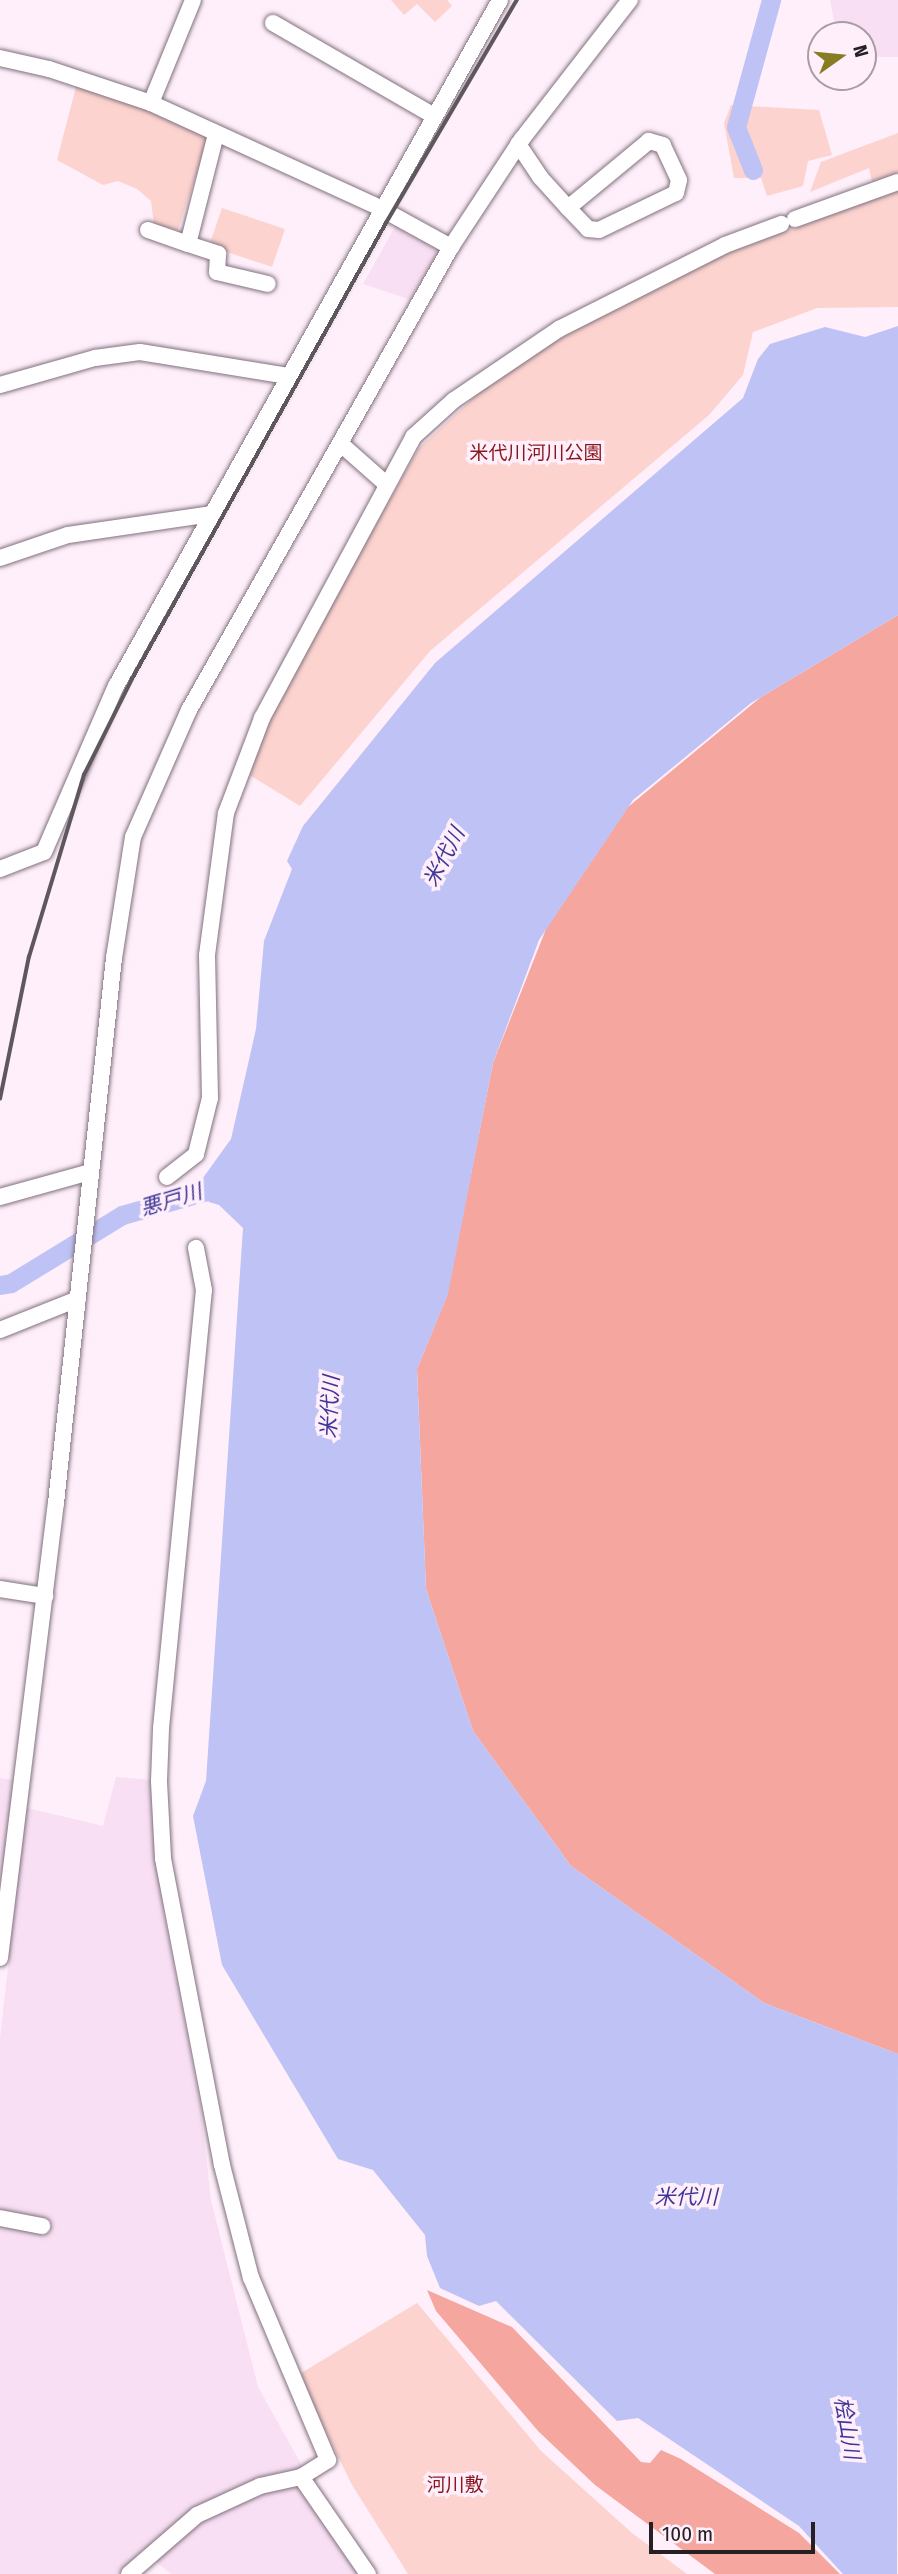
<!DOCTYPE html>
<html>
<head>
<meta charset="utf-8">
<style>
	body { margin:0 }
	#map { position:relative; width:898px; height:2574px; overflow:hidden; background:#feeffb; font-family:"Fira Sans Condensed","Noto Sans JP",sans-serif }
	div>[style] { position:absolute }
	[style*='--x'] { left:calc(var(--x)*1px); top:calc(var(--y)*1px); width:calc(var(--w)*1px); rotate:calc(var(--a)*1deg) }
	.built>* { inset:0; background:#f8dff3 }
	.green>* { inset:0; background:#fcd3cf }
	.forest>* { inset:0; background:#f5a69f }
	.water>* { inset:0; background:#bec2f4 }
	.river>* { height:19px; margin:-9.5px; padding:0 9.5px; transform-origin:9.5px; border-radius:9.5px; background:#bec2f4 }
	.roads { filter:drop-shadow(0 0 2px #81717e) drop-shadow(0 0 2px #81717e) }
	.minor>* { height:16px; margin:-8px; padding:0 8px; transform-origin:8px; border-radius:8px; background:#fff }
	.rail>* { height:3.5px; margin:-1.75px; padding:0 1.75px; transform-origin:1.75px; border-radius:1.75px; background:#5f575e }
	span { translate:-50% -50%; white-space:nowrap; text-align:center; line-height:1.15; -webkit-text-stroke:7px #feeffb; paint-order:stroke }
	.park-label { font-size:19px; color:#8a171d }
	.water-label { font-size:21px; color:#3f3795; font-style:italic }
	.north { position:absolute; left:807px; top:21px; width:70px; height:70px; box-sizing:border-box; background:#feeffb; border:2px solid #a89ca5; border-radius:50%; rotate:75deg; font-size:19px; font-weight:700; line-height:28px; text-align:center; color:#262025 }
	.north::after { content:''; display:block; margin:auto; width:24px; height:32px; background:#887c22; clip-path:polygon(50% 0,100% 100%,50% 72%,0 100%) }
	.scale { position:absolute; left:649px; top:2522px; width:166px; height:32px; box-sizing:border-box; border:4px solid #262025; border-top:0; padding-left:9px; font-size:21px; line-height:24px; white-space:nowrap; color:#262025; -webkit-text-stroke:5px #feeffb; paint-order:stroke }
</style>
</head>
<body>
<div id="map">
	<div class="built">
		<i style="clip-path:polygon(830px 0,898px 0,898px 57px,863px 57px,863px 35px,837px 35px)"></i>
		<i style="clip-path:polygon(396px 225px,434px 242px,437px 256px,411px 300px,363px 284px)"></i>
		<i style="clip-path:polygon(116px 1777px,153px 1780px,164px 1915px,200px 2102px,211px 2200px,258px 2387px,310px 2480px,378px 2574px,171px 2574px,142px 2550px,120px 2574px,0 2574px,0 2038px,10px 1950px,0 1948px,0 1778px,16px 1780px,15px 1805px,103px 1826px)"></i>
	</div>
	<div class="green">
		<i style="clip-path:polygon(391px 0,447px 0,452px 6px,435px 22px,417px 4px,404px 15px)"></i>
		<i style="clip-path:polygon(77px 83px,151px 106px,209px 136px,178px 230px,154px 225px,151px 201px,137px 189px,118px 181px,103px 185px,57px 160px)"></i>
		<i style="clip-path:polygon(731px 105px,819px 110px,832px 155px,808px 161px,803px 186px,767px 196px,761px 178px,734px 178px,724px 123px)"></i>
		<i style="clip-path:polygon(898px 133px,898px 174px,872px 182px,869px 168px,810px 192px,821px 162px)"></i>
		<i style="clip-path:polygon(898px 188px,898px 307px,817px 308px,753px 332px,743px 375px,709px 415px,430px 651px,300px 806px,248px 774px,269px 714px,419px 448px,486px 386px,563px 331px,685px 270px)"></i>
		<i style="clip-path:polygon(222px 208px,285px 229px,272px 267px,209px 246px)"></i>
		<i style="clip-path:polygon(417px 2303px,541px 2451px,632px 2533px,687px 2574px,408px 2574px,352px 2485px,298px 2375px)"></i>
	</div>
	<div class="forest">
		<i style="clip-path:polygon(898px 615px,898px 2054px,764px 2003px,571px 1866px,473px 1731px,426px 1589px,417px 1369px,447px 1296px,493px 1063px,546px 929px,628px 807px,761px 697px)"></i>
		<i style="clip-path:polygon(427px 2290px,512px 2327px,641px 2462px,650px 2463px,661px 2450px,681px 2459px,799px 2533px,840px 2574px,715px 2574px,595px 2485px,538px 2431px,436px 2311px)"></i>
	</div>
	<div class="water">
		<i style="clip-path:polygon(734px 110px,743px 111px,741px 128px,756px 169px,749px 172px,735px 143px,731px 124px)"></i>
		<i style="clip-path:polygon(898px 326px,898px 615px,751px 703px,633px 800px,539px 940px,493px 1063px,448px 1294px,417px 1369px,426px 1589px,473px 1731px,571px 1866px,764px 2003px,898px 2054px,897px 2574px,843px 2574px,799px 2526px,638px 2418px,617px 2421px,496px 2301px,479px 2306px,440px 2288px,427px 2256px,425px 2235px,373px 2170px,338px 2159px,222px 1965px,193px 1816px,206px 1781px,243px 1228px,219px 1205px,209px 1202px,200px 1182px,231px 1139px,256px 1029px,264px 941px,292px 869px,287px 861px,303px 826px,435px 663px,743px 398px,758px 359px,770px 344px,825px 327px,865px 337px)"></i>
	</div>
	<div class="river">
		<i style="--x:753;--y:170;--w:46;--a:-111.6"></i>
		<i style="--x:736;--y:127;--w:132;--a:-74.6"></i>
		<i style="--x:0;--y:1285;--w:11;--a:-10"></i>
		<i style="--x:11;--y:1283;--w:130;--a:-31.5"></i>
		<i style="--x:122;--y:1215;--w:110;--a:-15.8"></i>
	</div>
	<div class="roads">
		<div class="minor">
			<i style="--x:273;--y:23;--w:186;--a:30"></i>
			<i style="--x:0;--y:58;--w:50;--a:12.7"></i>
			<i style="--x:49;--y:69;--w:108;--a:18.4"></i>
			<i style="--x:151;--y:103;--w:254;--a:24.6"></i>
			<i style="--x:382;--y:209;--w:79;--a:28.8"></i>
			<i style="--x:151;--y:103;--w:111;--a:-67.8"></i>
			<i style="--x:518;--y:144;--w:40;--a:56"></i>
			<i style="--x:540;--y:177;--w:42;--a:47.9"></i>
			<i style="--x:568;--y:208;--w:29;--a:46"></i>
			<i style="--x:588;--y:229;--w:11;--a:5"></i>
			<i style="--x:599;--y:230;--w:85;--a:-25.7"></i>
			<i style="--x:676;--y:193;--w:13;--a:-77"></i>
			<i style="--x:679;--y:180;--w:38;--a:-115"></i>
			<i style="--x:663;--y:145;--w:15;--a:-164"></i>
			<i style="--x:649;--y:141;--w:105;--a:140.4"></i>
			<i style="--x:795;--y:219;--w:109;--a:-19.8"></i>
			<i style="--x:148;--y:230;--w:42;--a:19.3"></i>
			<i style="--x:188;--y:244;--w:114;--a:-75.7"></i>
			<i style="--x:188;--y:244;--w:32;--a:18"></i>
			<i style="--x:218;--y:254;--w:18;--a:93"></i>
			<i style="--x:217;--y:272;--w:52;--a:13.2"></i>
			<i style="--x:0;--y:385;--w:99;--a:-15.9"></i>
			<i style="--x:95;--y:358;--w:45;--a:-7.6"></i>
			<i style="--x:140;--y:352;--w:150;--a:9.2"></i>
			<i style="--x:341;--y:444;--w:59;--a:41.6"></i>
			<i style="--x:0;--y:558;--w:72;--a:-18.7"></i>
			<i style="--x:68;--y:535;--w:146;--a:-8.3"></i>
			<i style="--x:0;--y:869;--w:47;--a:-21.1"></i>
			<i style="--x:44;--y:852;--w:181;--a:-66.6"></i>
			<i style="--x:116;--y:686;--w:786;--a:-60.76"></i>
			<i style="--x:167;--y:1177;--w:37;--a:-38"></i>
			<i style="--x:196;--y:1154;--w:58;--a:-76"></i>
			<i style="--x:210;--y:1098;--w:143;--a:-91.2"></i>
			<i style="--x:207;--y:955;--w:143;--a:-82.4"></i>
			<i style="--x:226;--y:813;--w:102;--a:-69.2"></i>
			<i style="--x:262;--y:718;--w:319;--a:-61.7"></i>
			<i style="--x:413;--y:437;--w:55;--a:-42.1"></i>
			<i style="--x:454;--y:400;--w:127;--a:-34.1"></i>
			<i style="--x:559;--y:329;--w:186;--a:-26.8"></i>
			<i style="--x:725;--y:245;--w:60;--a:-20.6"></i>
			<i style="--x:0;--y:1197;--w:93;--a:-15.5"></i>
			<i style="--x:0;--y:1330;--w:84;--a:-21.7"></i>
			<i style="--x:0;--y:1589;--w:46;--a:8.8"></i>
			<i style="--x:0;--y:1958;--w:458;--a:-83"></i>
			<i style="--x:56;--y:1503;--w:548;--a:-83.93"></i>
			<i style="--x:114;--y:958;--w:122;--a:-81.1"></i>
			<i style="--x:133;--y:837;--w:139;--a:-66.2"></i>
			<i style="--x:189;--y:710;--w:532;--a:-60.5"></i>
			<i style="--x:451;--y:247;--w:129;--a:-56.7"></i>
			<i style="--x:522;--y:139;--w:176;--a:-52.2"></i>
			<i style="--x:0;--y:2218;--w:43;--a:10.8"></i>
			<i style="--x:301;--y:2477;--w:118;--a:55.4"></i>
			<i style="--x:129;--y:2574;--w:90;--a:-40.9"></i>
			<i style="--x:197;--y:2515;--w:69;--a:-24.7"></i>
			<i style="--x:260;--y:2486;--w:42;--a:-12.4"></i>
			<i style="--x:301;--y:2477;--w:32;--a:-32"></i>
			<i style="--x:328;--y:2460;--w:198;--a:-112.9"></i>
			<i style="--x:251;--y:2278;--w:117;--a:-104.4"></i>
			<i style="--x:222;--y:2165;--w:313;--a:-100.9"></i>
			<i style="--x:163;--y:1858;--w:77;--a:-93"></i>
			<i style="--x:159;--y:1781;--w:53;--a:-87.8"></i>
			<i style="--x:161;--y:1728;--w:440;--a:-84.4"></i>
			<i style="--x:204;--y:1290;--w:43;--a:-100.8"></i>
		</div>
	</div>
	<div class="rail">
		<i style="--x:0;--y:1099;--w:145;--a:-78.5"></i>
		<i style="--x:29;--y:957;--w:190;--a:-73.2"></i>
		<i style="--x:84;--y:775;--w:107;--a:-63.4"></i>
		<i style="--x:132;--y:679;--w:522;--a:-60.88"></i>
		<i style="--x:386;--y:223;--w:259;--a:-59.6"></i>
	</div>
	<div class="park-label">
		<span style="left:536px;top:453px">米代川河川公園</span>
		<span style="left:455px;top:2485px">河川敷</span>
	</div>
	<div class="water-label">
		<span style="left:444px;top:857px;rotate:-62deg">米代川</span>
		<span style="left:171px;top:1200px;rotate:-17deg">悪戸川</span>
		<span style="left:330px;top:1407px;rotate:-87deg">米代川</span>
		<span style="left:686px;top:2197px">米代川</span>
		<span style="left:847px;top:2428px;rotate:80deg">桧山川</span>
	</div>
	<div class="north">N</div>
	<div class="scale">100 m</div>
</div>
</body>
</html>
